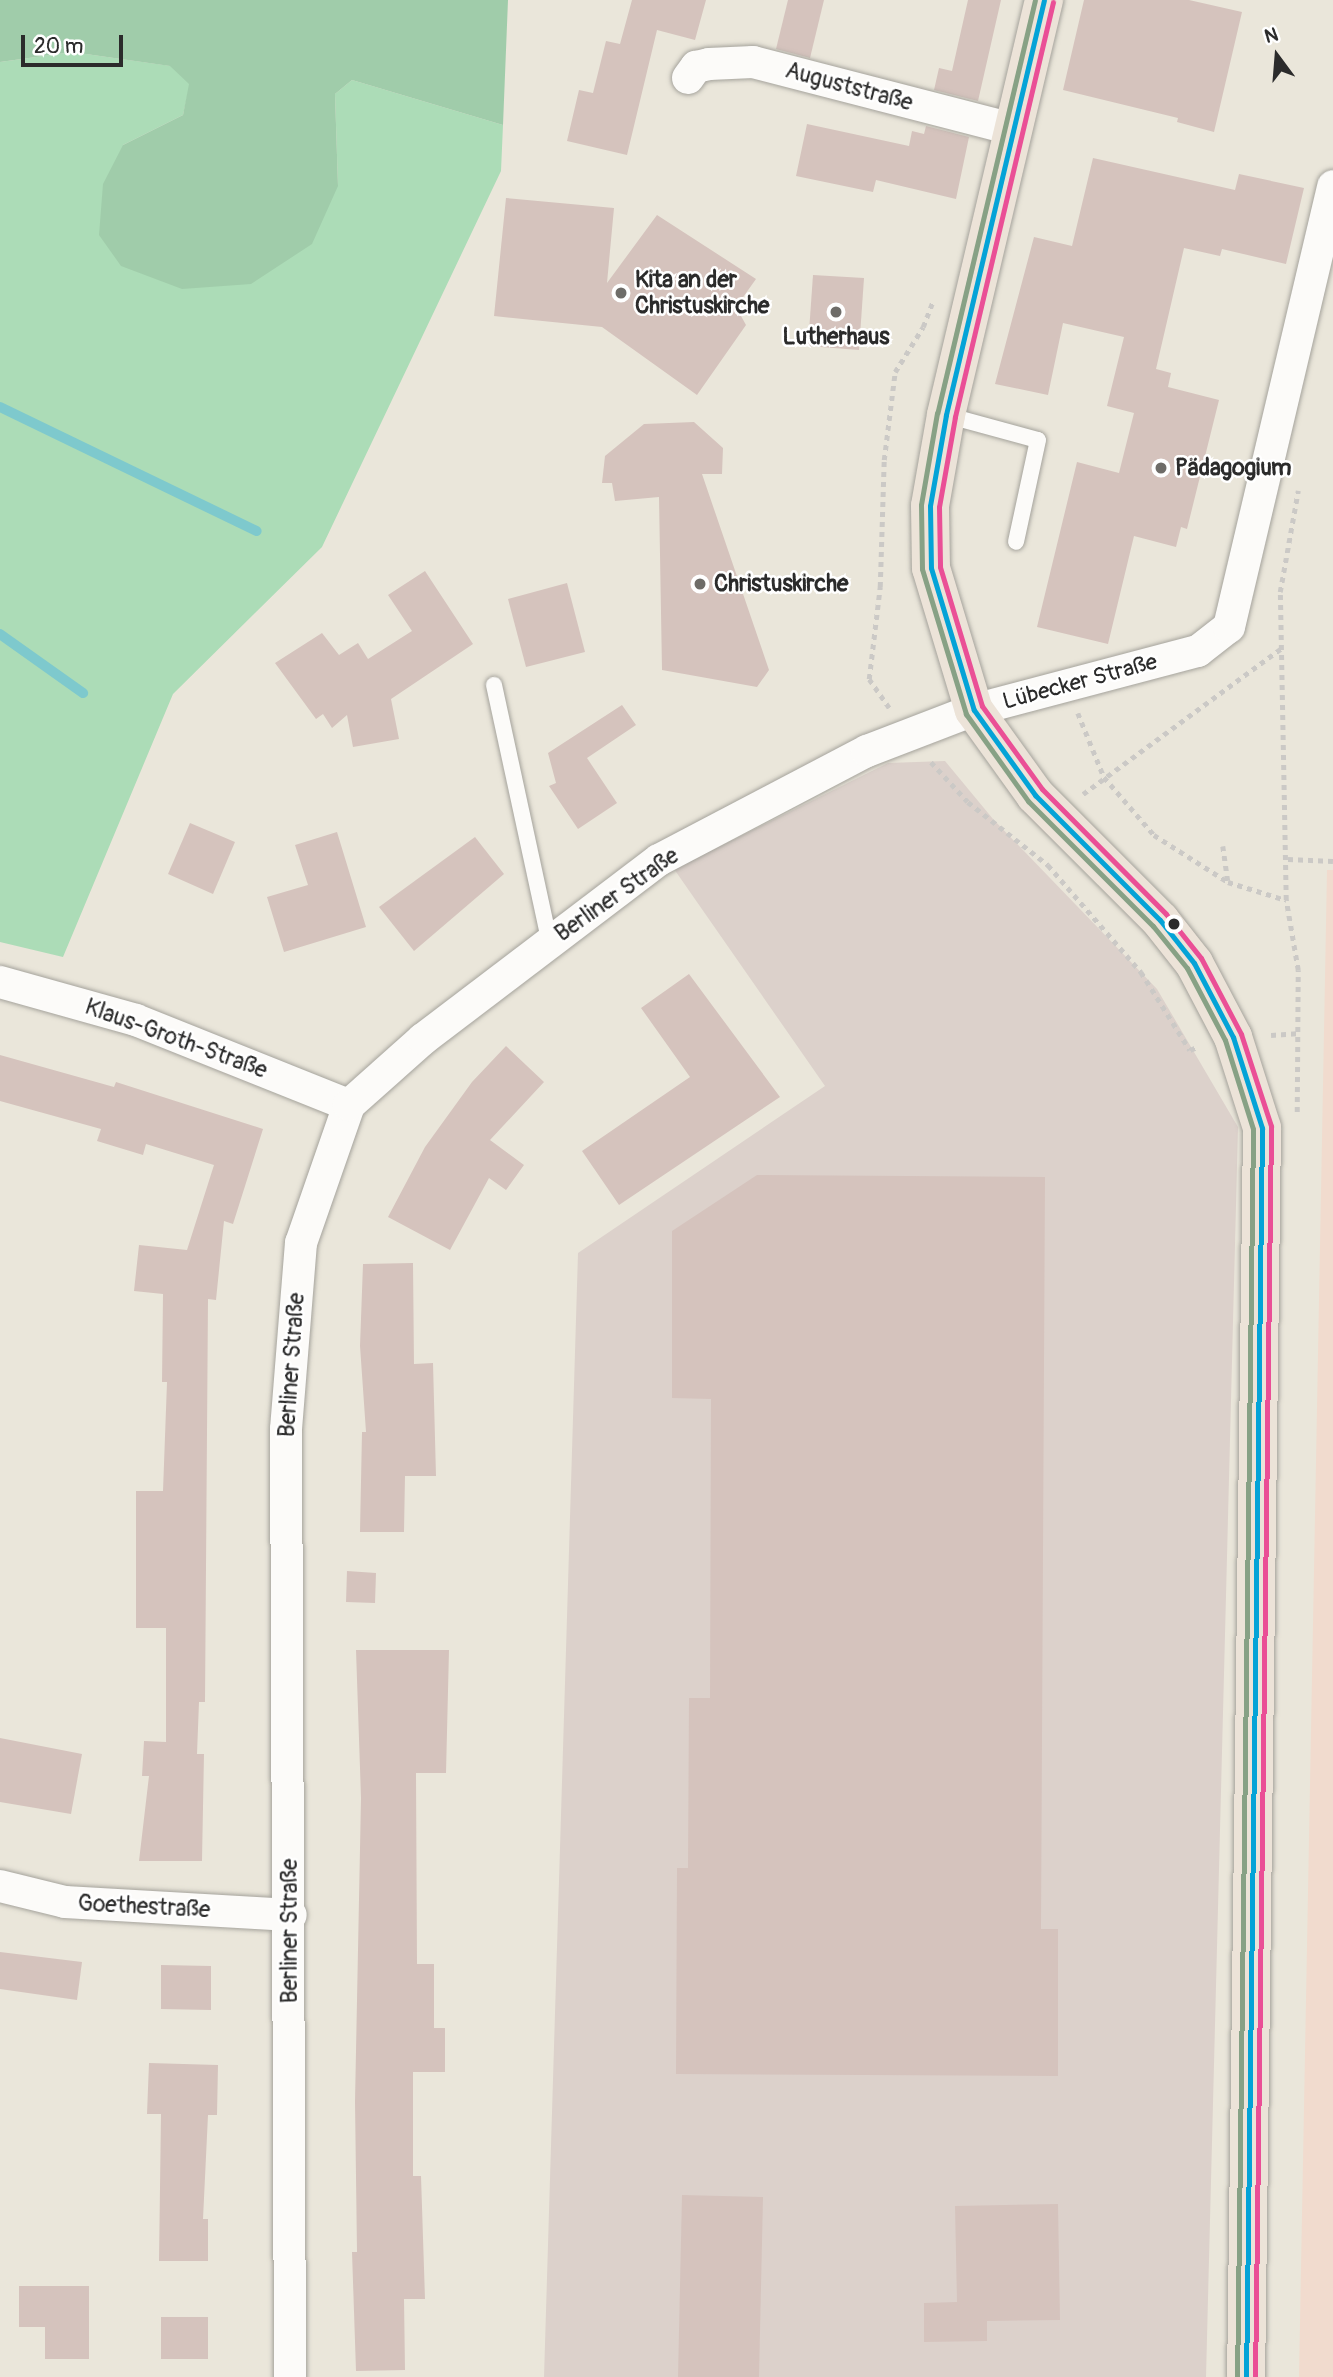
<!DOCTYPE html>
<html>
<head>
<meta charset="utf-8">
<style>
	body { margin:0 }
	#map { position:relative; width:1333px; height:2377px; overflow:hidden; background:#eae6da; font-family:Pangolin,sans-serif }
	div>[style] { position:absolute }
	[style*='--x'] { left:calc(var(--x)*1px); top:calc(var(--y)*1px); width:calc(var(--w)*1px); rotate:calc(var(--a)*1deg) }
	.built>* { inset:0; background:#f1dbce }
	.industrial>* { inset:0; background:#dcd1cb }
	.green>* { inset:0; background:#acdcb7 }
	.forest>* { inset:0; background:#a0ccaa }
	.stream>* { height:10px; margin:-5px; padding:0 5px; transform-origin:5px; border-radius:5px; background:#7ec9cd }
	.building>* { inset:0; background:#d5c3bd }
	.path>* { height:4.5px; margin-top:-2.25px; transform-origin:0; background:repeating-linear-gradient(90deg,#cbc9c6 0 5px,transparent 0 10px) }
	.roads { filter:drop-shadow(0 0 2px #a5a39c) drop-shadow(0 0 2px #a5a39c) }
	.lane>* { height:16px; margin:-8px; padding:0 8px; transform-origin:8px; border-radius:8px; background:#fcfbf9 }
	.street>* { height:32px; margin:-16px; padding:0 16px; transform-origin:16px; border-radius:16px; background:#fcfbf9 }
	.primary>* { height:38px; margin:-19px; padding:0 19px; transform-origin:19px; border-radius:19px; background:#ece3d8 }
	.bus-1>* { height:5px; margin:-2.5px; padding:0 2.5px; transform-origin:2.5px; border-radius:2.5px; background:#04a3d7 }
	.bus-2>* { height:5px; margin:-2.5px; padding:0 2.5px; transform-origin:2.5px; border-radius:2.5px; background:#87a185 }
	.bus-3>* { height:5px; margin:-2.5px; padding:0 2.5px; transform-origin:2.5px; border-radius:2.5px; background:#ea4f96 }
	.dots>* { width:19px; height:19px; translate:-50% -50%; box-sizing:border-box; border:4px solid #fff; border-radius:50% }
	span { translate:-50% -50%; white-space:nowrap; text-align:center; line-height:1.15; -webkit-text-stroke:5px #fff; paint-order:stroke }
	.street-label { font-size:23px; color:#2b2b2b }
	.poi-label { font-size:23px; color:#2b2b2b; font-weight:700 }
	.left { translate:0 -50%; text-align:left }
	.north { position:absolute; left:1242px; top:21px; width:70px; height:70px; -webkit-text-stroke:5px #fff; paint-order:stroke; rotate:344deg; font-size:19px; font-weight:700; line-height:28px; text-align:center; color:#2b2b2b }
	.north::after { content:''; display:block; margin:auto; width:24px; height:32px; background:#2b2b2b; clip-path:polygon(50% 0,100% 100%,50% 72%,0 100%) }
	.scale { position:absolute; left:21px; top:35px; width:102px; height:32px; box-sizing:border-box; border:4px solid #2b2b2b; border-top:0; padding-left:9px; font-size:21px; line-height:24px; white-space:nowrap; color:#2b2b2b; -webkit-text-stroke:5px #fff; paint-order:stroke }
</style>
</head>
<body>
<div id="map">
	<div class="built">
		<i style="clip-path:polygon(1327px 870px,1333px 870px,1333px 2377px,1299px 2377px)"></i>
	</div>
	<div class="industrial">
		<i style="clip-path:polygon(945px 761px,993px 819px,1157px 989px,1238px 1127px,1206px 2377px,544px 2377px,578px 1253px,825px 1086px,674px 869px,888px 763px)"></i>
	</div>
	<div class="green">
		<i style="clip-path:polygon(72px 52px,171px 66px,190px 84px,183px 115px,123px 145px,338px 186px,335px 94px,352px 80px,503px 125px,501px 171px,322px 547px,173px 694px,63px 957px,0 942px,0 62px)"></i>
	</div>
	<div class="forest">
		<i style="clip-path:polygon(0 0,508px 0,503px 125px,352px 80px,335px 94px,338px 186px,312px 244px,251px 284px,182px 289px,121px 266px,99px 235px,103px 184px,123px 145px,183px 115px,189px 84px,170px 66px,72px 52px,0 62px)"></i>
	</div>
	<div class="stream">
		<i style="--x:0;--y:407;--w:285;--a:25.8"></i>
		<i style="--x:0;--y:634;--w:102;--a:35.4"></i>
	</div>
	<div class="building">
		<i style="clip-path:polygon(632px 0,706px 0,695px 40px,657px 30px,627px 155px,567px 141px,579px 90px,593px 93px,606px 41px,620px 44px)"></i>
		<i style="clip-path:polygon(788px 0,824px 0,810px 58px,776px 49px)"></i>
		<i style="clip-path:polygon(968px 0,1001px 0,978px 101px,934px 90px,939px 68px,952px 71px)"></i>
		<i style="clip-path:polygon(1084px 0,1189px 0,1242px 12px,1214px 132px,1177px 122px,1178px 118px,1063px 90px)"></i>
		<i style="clip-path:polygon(807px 124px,909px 146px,912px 131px,924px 134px,926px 126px,969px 137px,956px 199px,876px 180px,873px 192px,796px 176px)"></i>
		<i style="clip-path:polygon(1093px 158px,1235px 190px,1239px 174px,1304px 188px,1286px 264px,1222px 249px,1220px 256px,1184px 248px,1156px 369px,1171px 373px,1168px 387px,1219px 400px,1187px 529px,1181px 527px,1176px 547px,1134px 536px,1108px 644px,1037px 627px,1077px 462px,1119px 473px,1134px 413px,1107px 406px,1124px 337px,1063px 323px,1048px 395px,995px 384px,1034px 237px,1072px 246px)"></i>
		<i style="clip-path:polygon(506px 198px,614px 208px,607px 283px,657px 215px,756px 279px,736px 307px,746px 325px,697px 395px,602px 327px,494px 316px)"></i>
		<i style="clip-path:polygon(813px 275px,864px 278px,859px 350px,808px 346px)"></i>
		<i style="clip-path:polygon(694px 422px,723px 448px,722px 474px,702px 474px,769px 670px,757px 687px,662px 670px,659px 497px,615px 501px,612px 483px,602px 483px,605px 456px,644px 424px)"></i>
		<i style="clip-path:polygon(425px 571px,473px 644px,391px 699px,399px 739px,353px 747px,347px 715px,332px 728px,323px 714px,316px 719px,275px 663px,322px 633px,339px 655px,358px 643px,368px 659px,412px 631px,388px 595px)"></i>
		<i style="clip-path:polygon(567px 583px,585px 652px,526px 667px,508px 599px)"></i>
		<i style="clip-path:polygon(622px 705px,636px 725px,587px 758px,617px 803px,578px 829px,549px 786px,556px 783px,548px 753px)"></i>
		<i style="clip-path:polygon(190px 823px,235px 842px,213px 894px,168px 874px)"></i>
		<i style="clip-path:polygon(337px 832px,366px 927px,284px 952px,267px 897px,308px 885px,295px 845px)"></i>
		<i style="clip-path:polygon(475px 837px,504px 874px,414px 951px,379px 907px)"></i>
		<i style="clip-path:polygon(689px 974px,780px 1097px,619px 1205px,582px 1151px,690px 1077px,641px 1008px)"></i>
		<i style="clip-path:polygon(506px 1046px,544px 1082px,490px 1140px,524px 1165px,506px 1190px,489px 1178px,450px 1250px,388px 1217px,425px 1147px,472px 1082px)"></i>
		<i style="clip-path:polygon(0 1055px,114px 1087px,116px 1082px,263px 1129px,233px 1224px,224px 1221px,216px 1300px,208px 1299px,205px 1702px,199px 1702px,197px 1754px,204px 1754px,202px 1861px,139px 1861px,149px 1776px,142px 1776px,144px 1741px,166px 1742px,166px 1628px,136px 1628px,136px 1491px,163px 1491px,167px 1382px,162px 1382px,163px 1294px,134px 1291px,139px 1245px,187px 1250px,214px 1165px,146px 1144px,143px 1155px,97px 1141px,101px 1129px,0 1101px)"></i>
		<i style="clip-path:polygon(757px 1175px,1045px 1177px,1041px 1929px,1058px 1929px,1058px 2076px,676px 2074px,677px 1868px,688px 1868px,689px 1698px,710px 1698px,711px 1399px,672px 1398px,672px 1231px)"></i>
		<i style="clip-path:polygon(413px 1263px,414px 1364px,433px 1363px,436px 1476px,405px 1476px,404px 1532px,360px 1532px,362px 1432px,366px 1432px,360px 1346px,363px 1264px)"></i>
		<i style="clip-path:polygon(347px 1571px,376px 1573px,375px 1603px,346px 1602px)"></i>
		<i style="clip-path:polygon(356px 1650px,449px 1650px,446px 1773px,416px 1773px,417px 1964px,434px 1964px,434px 2028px,445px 2028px,445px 2072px,413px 2072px,413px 2176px,421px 2176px,425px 2299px,404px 2299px,405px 2370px,356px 2371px,352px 2252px,357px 2252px,355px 2102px,361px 1798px)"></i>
		<i style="clip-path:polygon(0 1738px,82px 1754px,71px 1814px,0 1802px)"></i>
		<i style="clip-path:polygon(0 1952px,82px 1962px,77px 2000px,0 1989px)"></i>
		<i style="clip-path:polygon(161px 1965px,211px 1966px,211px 2010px,161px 2009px)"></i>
		<i style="clip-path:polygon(149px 2063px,218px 2065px,217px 2115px,208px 2115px,203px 2219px,208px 2219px,208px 2261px,159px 2261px,161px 2114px,147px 2114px)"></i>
		<i style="clip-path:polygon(682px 2195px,763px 2197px,759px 2377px,678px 2377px)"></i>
		<i style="clip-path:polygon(1058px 2204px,1060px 2320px,987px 2321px,987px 2341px,924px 2342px,924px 2303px,957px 2302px,955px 2206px)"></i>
		<i style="clip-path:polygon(19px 2286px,89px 2286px,89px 2359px,45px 2359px,45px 2327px,19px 2327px)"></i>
		<i style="clip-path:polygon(161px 2317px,208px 2317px,208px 2359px,161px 2359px)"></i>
	</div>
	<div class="path">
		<i style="--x:889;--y:708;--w:35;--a:-125"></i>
		<i style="--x:869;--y:679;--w:93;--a:-83.2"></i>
		<i style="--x:880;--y:587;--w:127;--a:-88.2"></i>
		<i style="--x:884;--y:460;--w:89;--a:-82.9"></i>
		<i style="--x:895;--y:372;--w:53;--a:-58.1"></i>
		<i style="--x:923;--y:327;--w:28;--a:-69"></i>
		<i style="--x:1078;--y:713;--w:69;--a:67.9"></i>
		<i style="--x:1104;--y:777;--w:77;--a:49.2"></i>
		<i style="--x:1154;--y:835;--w:88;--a:32.4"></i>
		<i style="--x:1228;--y:882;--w:61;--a:17.2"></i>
		<i style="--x:931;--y:762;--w:54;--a:47.2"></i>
		<i style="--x:968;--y:802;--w:102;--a:38.2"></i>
		<i style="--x:1048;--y:865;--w:142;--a:49"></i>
		<i style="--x:1141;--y:972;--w:92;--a:57.9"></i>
		<i style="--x:1190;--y:1050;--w:8;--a:-23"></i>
		<i style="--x:1083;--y:794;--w:247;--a:-36.3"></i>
		<i style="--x:1223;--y:846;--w:35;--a:82"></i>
		<i style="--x:1288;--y:859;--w:45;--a:2.5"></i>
		<i style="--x:1271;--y:1035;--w:26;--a:-4"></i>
		<i style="--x:1297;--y:1112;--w:142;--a:-89.6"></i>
		<i style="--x:1298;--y:970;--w:71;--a:-99.7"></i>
		<i style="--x:1286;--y:900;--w:308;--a:-91.1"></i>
		<i style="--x:1280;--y:592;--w:103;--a:-79.9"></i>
	</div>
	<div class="roads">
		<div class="lane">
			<i style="--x:946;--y:415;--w:95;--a:15.2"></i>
			<i style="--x:1038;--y:440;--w:104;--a:102.2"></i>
			<i style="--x:494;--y:685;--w:264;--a:77.8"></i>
		</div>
		<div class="street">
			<i style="--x:688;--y:78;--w:14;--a:-54"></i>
			<i style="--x:696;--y:67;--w:13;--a:-13"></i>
			<i style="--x:709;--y:64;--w:44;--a:-2.6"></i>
			<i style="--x:753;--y:62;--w:268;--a:14.5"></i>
			<i style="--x:0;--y:982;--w:141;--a:15.6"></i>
			<i style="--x:136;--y:1020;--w:229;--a:21.8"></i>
			<i style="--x:0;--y:1886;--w:67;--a:13.8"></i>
			<i style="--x:65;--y:1902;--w:226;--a:3.3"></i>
			<i style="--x:290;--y:2377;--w:948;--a:-90.24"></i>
			<i style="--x:286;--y:1429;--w:187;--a:-85.4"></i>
			<i style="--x:301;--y:1243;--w:146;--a:-70.8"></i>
			<i style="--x:349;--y:1105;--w:99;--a:-41.7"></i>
			<i style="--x:423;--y:1039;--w:296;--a:-37.2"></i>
			<i style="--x:659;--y:860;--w:235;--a:-27.7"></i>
			<i style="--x:867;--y:751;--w:115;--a:-21"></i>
			<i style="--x:974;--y:710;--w:232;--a:-14.8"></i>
			<i style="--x:1198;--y:651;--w:39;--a:-38"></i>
			<i style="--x:1229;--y:627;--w:453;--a:-76.7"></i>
		</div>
		<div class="primary">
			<i style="--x:1044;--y:0;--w:426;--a:103.3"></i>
			<i style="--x:946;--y:415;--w:92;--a:100"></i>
			<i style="--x:930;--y:506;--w:62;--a:89.1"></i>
			<i style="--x:931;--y:568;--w:148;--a:73.2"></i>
			<i style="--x:974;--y:710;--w:105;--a:54.3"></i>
			<i style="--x:1035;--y:795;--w:177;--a:45"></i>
			<i style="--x:1160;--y:920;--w:55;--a:51.7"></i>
			<i style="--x:1194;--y:963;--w:84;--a:62.2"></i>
			<i style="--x:1233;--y:1037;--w:96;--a:72.3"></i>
			<i style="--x:1262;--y:1128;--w:1249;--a:90.73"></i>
		</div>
	</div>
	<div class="bus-1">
		<i style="--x:1044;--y:0;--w:426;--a:103.3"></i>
		<i style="--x:946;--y:415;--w:92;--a:100"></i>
		<i style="--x:930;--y:506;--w:62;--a:89.1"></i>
		<i style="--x:931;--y:568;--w:148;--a:73.2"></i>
		<i style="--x:974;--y:710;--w:105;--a:54.3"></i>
		<i style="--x:1035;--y:795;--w:177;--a:45"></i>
		<i style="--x:1160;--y:920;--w:55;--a:51.7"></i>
		<i style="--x:1194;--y:963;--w:84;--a:62.2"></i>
		<i style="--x:1233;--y:1037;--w:96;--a:72.3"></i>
		<i style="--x:1262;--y:1128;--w:1249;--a:90.73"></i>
	</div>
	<div class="bus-2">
		<i style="--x:1035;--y:0;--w:424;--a:103.3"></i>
		<i style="--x:937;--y:413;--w:93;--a:99.9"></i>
		<i style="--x:921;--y:505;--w:64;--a:89.1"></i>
		<i style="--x:922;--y:569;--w:152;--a:73.1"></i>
		<i style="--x:966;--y:714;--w:107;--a:54.5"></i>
		<i style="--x:1028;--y:801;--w:177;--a:45"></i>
		<i style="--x:1153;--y:926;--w:54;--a:51"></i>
		<i style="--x:1187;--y:968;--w:81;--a:62.2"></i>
		<i style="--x:1225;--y:1040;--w:93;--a:72.5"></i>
		<i style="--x:1253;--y:1129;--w:1248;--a:90.73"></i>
	</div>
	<div class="bus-3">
		<i style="--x:1053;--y:2;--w:426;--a:103.3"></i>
		<i style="--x:955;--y:417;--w:91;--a:100.1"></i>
		<i style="--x:939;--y:507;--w:60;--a:89"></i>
		<i style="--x:940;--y:567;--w:145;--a:73.2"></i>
		<i style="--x:982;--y:706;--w:102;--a:54.1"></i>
		<i style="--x:1042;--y:789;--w:176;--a:45.2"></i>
		<i style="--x:1166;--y:914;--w:56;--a:51.5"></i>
		<i style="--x:1201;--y:958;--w:86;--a:62.2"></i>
		<i style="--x:1241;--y:1034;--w:97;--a:71.9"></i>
		<i style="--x:1271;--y:1126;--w:1251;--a:90.73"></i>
	</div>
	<div class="dots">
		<i style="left:621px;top:293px;background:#6e6c68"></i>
		<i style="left:836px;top:312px;background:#6e6c68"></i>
		<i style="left:1161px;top:468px;background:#6e6c68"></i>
		<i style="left:700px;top:584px;background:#6e6c68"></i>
		<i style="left:1174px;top:924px;background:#2b2b2b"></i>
	</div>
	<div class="street-label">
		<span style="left:849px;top:87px;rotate:15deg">Auguststraße</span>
		<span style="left:1080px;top:682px;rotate:-15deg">Lübecker Straße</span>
		<span style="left:617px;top:895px;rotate:-35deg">Berliner Straße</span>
		<span style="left:176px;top:1039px;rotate:20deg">Klaus-Groth-Straße</span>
		<span style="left:292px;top:1365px;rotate:-86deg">Berliner Straße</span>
		<span style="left:144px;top:1907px;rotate:3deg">Goethestraße</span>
		<span style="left:290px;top:1931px;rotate:-90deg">Berliner Straße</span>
	</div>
	<div class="poi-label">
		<span class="left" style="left:635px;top:293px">Kita an der<br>Christuskirche</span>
		<span style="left:836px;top:337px">Lutherhaus</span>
		<span class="left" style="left:1175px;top:468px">Pädagogium</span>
		<span class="left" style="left:714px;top:584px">Christuskirche</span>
	</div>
	<div class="north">N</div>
	<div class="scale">20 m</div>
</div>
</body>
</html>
